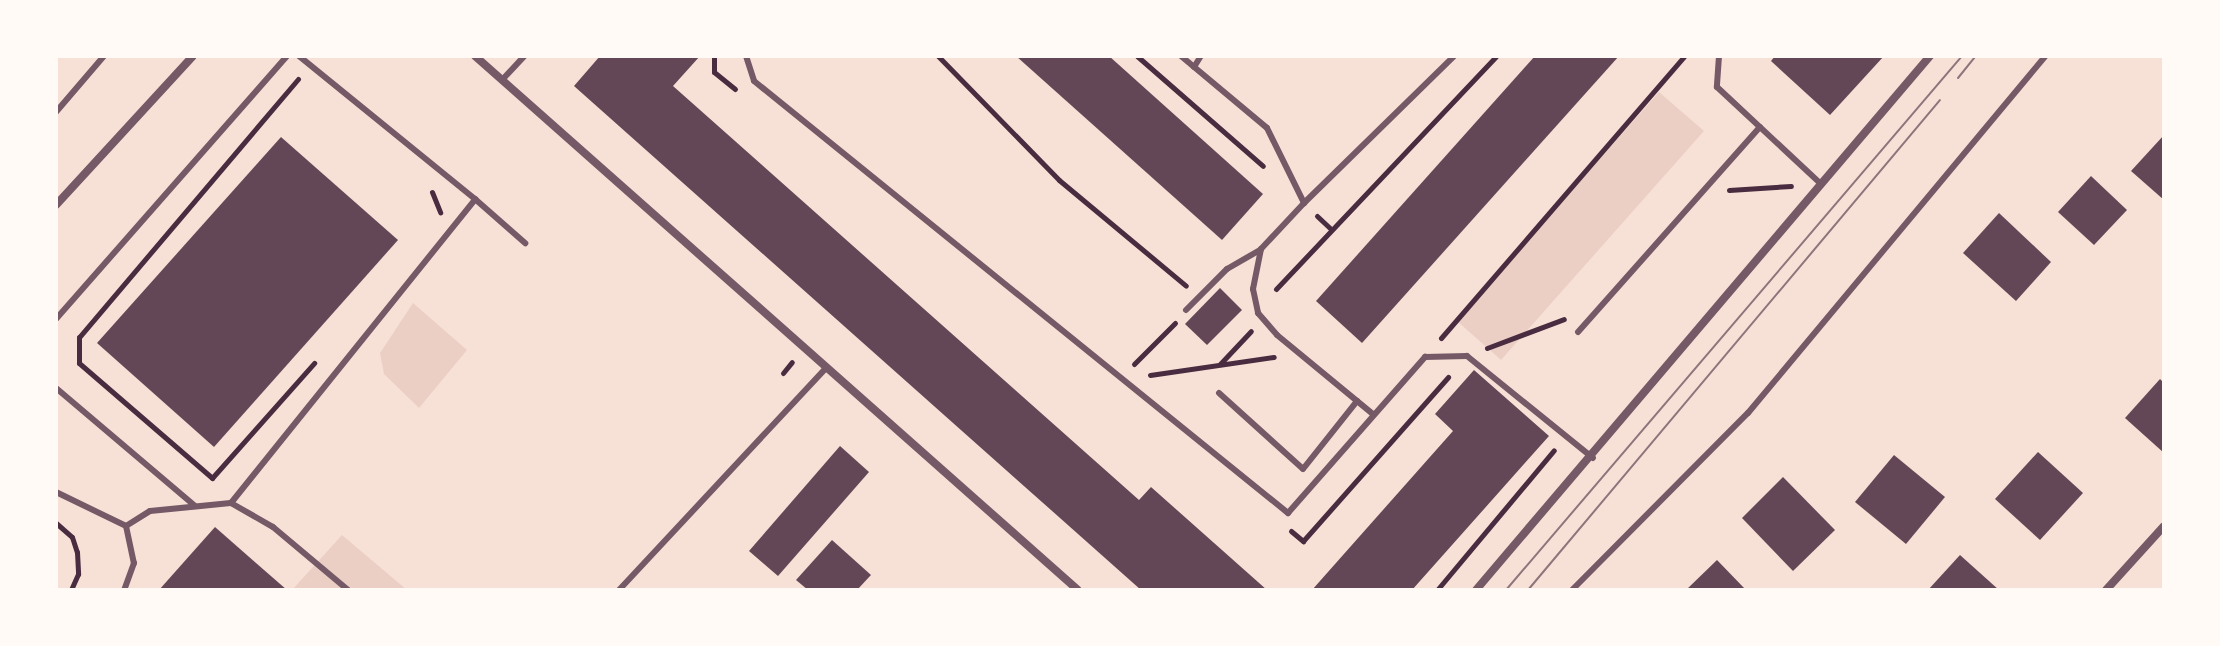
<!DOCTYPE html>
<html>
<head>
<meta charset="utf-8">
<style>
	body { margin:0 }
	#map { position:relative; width:2220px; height:646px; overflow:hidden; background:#f7e1d7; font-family:Raleway,sans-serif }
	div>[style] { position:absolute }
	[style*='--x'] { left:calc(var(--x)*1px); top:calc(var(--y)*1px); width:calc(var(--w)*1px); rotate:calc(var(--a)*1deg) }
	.green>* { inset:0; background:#ebcfc5 }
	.building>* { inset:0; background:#644757 }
	.path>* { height:5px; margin:-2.5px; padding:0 2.5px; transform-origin:2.5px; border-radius:2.5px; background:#4a2c40 }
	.service>* { height:6px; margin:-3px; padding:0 3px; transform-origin:3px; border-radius:3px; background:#755966 }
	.minor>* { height:8px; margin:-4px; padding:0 4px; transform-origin:4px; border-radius:4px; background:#755966 }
	.tram>* { height:2px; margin:-1px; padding:0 1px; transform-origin:1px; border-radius:1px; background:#8f747c }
	span { translate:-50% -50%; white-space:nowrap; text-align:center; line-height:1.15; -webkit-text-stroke:7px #fffaf5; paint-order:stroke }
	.frame { position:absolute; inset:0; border:58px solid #fffaf5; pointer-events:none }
</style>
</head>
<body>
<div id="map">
	<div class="green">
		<i style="clip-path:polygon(1659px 92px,1704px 131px,1501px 360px,1457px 321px)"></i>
		<i style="clip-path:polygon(413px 303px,467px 350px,419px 408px,384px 374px,380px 353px)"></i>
		<i style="clip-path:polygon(342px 535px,407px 590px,292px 590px)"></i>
	</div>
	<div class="building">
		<i style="clip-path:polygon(600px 56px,700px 56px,673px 86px,1139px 500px,1151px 487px,1267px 590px,1141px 590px,574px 86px)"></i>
		<i style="clip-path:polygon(1016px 56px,1109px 56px,1263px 194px,1222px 240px)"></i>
		<i style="clip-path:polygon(1535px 56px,1619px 56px,1362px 343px,1316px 301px)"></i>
		<i style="clip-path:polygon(1775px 56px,1884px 56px,1830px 115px,1771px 61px)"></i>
		<i style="clip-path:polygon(2164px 135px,2164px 200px,2131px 171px)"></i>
		<i style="clip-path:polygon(281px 137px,398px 240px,214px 447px,97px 343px)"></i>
		<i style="clip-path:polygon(2091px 176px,2127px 210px,2094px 245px,2058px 212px)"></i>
		<i style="clip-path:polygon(1999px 213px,2051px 262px,2016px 301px,1963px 253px)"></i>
		<i style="clip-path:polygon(1220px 288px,1242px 310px,1207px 345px,1185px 324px)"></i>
		<i style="clip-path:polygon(1474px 370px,1549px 436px,1412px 590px,1312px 590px,1453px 431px,1435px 414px)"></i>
		<i style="clip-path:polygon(2160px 379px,2164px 383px,2164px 453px,2125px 418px)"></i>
		<i style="clip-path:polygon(840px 446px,869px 472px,778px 576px,749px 551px)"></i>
		<i style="clip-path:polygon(2038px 452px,2083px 493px,2040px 540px,1995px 499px)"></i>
		<i style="clip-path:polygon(1894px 455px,1945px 497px,1906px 544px,1855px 502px)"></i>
		<i style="clip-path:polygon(1783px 477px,1835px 530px,1793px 571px,1742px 518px)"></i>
		<i style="clip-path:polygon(215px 527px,287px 590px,159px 590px)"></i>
		<i style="clip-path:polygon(832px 540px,871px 575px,857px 590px,808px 590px,796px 580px)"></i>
		<i style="clip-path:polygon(1960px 555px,1999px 590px,1928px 590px)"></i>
		<i style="clip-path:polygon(1717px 560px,1746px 590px,1686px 590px)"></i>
	</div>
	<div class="path">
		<i style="--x:714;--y:56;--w:16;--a:90"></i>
		<i style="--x:714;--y:72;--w:27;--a:39"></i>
		<i style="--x:938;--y:56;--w:173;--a:45.7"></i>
		<i style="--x:1059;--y:180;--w:165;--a:39.8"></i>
		<i style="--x:1137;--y:56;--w:167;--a:41.1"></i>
		<i style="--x:298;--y:79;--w:338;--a:130.3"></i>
		<i style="--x:79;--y:337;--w:26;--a:90"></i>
		<i style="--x:79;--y:363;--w:176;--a:40.8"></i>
		<i style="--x:212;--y:478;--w:154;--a:-48.4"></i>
		<i style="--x:1729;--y:190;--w:62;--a:-3.7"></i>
		<i style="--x:432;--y:192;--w:22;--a:68"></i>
		<i style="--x:1317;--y:216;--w:19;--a:43"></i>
		<i style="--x:1276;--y:289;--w:320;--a:-46.6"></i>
		<i style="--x:1441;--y:338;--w:372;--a:-49.2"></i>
		<i style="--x:1487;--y:348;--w:82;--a:-20.6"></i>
		<i style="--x:1134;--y:364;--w:58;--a:-45"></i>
		<i style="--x:1220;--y:364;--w:45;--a:-46.8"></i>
		<i style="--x:783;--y:373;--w:14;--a:-51"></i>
		<i style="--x:1150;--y:375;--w:125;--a:-8.3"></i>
		<i style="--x:56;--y:523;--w:21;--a:41"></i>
		<i style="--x:72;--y:537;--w:16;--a:72"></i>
		<i style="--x:77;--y:552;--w:22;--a:87"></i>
		<i style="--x:78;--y:574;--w:17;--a:114"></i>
		<i style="--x:1291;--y:531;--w:16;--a:40"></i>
		<i style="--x:1303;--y:541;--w:219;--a:-48.5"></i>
		<i style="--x:1437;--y:590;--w:182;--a:-50.1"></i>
	</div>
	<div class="service">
		<i style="--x:746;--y:56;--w:26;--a:72"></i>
		<i style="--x:754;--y:81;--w:687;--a:38.97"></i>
		<i style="--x:1288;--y:513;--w:208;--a:-48.7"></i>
		<i style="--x:1425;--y:357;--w:42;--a:-1.4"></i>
		<i style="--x:1467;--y:356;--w:162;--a:39"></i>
		<i style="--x:1181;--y:56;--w:112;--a:39.9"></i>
		<i style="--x:1267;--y:128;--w:84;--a:63.7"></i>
		<i style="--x:1304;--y:203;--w:63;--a:133.1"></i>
		<i style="--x:1261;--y:249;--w:41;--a:101.3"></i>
		<i style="--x:1253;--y:289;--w:25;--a:78"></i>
		<i style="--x:1258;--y:313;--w:29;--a:49"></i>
		<i style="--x:1277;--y:335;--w:124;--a:39.5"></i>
		<i style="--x:1719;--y:56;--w:31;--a:94"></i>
		<i style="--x:1717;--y:87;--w:142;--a:43"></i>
		<i style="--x:1194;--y:67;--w:13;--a:-58"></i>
		<i style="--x:502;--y:80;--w:33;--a:-47"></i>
		<i style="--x:56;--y:112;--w:74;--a:-49.4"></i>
		<i style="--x:475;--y:199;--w:67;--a:41.3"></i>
		<i style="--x:1304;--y:203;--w:210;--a:-44.4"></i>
		<i style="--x:1186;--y:310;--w:58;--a:-45"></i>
		<i style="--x:1227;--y:269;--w:39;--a:-30"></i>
		<i style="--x:56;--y:319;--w:350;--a:-48.7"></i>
		<i style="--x:1578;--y:332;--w:274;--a:-48.4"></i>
		<i style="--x:56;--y:388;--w:182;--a:40.3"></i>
		<i style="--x:1219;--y:393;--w:113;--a:42.1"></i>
		<i style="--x:1303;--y:469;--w:87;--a:-51.5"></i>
		<i style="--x:56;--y:492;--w:78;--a:25.9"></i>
		<i style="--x:126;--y:526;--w:38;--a:78"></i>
		<i style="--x:134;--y:563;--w:29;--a:110"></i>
		<i style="--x:231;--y:503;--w:390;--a:-51.2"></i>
		<i style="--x:475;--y:199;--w:227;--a:-140.9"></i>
		<i style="--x:126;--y:526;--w:28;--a:-32"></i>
		<i style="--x:150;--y:511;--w:81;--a:-5.6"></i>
		<i style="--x:231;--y:503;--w:48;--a:29.7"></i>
		<i style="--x:273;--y:527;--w:98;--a:40"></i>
		<i style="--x:619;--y:590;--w:301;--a:-47"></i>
		<i style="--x:1572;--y:590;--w:250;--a:-45.2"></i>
		<i style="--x:1748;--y:413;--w:464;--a:-50.2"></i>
	</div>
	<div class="minor">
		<i style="--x:475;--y:56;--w:805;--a:41.53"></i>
		<i style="--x:56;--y:205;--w:202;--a:-47.4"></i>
		<i style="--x:1476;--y:590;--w:701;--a:-49.63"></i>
		<i style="--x:2106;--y:590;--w:86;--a:-47.8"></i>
	</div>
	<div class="tram">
		<i style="--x:1958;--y:78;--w:28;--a:-51"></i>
		<i style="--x:1506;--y:590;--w:702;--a:-49.5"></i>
		<i style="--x:1528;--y:590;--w:640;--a:-49.94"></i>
	</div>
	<div class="frame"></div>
</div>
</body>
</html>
